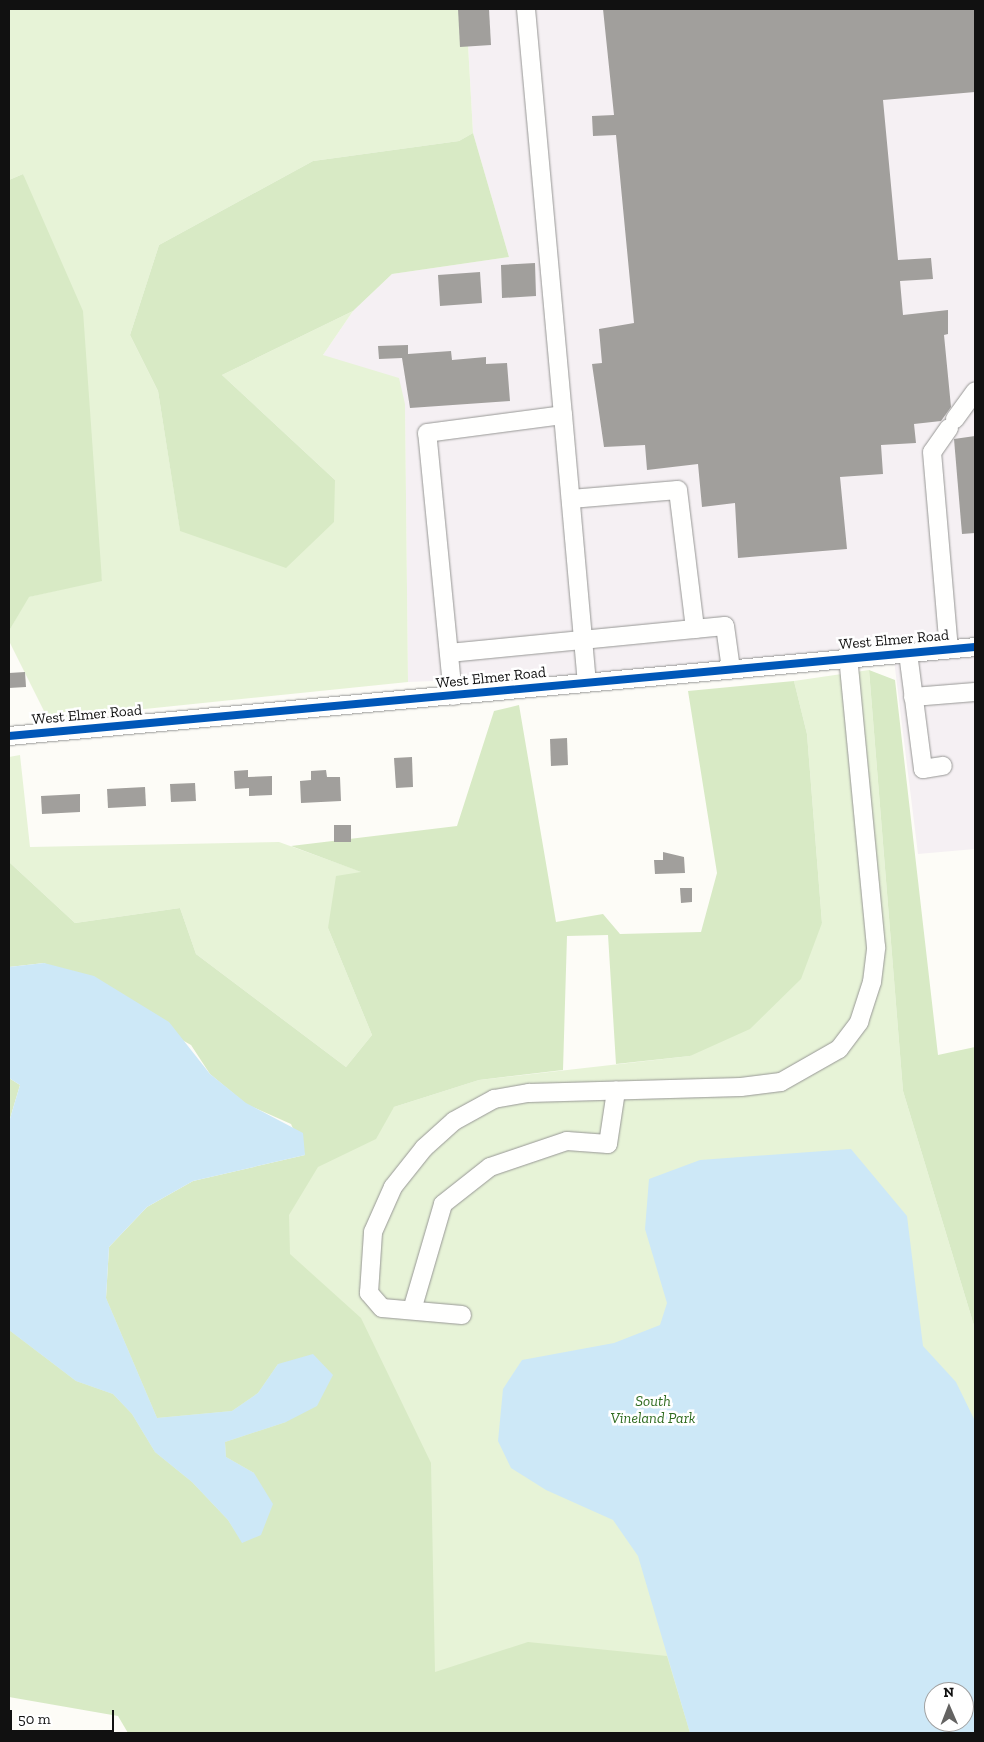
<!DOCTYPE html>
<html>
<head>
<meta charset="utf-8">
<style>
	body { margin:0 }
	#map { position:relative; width:984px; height:1742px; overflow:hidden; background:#fdfcf7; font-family:"Zilla Slab",serif }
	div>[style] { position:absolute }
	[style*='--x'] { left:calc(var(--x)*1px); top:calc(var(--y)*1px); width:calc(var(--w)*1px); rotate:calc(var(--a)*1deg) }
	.industrial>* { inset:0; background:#f5f0f3 }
	.green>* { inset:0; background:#e7f3d7 }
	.forest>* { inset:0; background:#d8eac5 }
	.water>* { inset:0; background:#cde8f7 }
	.building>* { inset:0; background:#a19f9c }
	.roads { filter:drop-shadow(0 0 1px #979795) drop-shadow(0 0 1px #979795) }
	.minor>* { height:18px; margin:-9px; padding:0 9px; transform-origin:9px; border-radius:9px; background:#fffffe }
	.cycleway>* { height:8px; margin:-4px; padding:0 4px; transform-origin:4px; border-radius:4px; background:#0057b8 }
	span { translate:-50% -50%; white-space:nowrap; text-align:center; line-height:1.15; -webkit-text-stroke:5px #fff; paint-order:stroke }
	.street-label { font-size:15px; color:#111 }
	.park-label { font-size:15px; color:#2f6b1f; font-style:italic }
	.frame { position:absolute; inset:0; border:10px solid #111; pointer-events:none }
	.north { position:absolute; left:924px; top:1682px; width:50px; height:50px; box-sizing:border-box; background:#fff; border:1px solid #a0a0a0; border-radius:50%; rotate:359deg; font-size:14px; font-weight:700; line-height:20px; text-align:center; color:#111 }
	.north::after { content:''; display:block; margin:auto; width:18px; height:22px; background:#646362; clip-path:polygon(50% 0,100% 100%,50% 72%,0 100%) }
	.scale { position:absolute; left:10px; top:1710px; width:104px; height:22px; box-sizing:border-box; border:2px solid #111; border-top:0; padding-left:6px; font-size:15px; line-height:18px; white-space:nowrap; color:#111; -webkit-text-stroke:4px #fff; paint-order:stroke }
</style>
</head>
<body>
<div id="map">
	<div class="industrial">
		<i style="clip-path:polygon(466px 9px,975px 9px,975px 849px,918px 854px,893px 652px,685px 671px,408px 682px,405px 404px,323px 355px,353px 311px,392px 274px,509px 257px,473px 133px)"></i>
	</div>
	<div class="green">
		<i style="clip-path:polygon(9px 9px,466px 9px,473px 133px,459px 141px,313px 161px,159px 245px,130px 335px,158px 391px,180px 530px,335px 480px,222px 375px,353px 311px,323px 355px,399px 378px,405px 404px,408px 682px,48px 719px,9px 641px,9px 631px,28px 597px,102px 580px,23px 174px,9px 180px)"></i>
		<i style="clip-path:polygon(evenodd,869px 670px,903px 1091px,975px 1329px,975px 1733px,155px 1733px,9px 1330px,106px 1298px,394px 1107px,479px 1080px,690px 1056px,822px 923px,807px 734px,794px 681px,869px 670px,934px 1692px,964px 1692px,964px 1722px,934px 1722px,934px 1692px)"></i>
		<i style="clip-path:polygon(20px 755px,30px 847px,279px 842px,362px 872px,328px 928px,372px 1035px,346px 1067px,196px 954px,180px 908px,75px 923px,9px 862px,9px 757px)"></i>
	</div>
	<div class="forest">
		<i style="clip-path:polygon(473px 133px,509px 257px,392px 274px,353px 311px,222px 375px,335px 480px,334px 522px,286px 568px,180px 531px,158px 391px,130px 335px,159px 245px,313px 161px,459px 141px)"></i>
		<i style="clip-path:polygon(23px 174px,83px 311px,102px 581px,29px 597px,9px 631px,9px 180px)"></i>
		<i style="clip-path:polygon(869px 670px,895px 680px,938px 1055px,975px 1047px,975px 1329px,903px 1091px)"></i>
		<i style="clip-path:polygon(794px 681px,807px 734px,822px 923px,801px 979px,750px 1029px,690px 1056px,616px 1064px,608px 935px,567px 936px,563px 1070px,479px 1080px,394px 1107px,376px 1139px,318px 1167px,289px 1215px,290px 1254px,361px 1318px,431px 1463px,435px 1672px,528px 1642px,667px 1656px,690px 1733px,128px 1733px,118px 1716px,9px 1697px,9px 1330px,76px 1381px,113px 1394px,132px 1414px,155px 1452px,192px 1482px,228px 1520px,243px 1543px,254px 1473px,226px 1457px,225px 1442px,286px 1422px,278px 1364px,258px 1393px,232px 1411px,157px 1418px,106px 1298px,109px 1247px,147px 1207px,193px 1181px,305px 1155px,291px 1124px,246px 1104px,210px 1074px,191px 1045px,44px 963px,9px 967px,9px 862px,75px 923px,180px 908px,196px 954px,346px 1067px,372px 1035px,328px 928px,336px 876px,361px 872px,291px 846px,457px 826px,494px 711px,519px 705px,556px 922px,603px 914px,620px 934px,701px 932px,717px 873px,688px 691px)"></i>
		<i style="clip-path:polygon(9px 1078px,20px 1085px,9px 1122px)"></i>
	</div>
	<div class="water">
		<i style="clip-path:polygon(44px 963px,94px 976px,169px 1022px,210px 1074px,246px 1103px,303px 1133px,305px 1155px,193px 1181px,147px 1207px,109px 1247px,106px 1298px,157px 1418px,232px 1411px,258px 1393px,278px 1364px,313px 1354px,333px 1375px,317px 1406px,286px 1422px,225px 1442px,226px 1457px,254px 1473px,273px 1504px,261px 1535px,242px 1543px,228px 1520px,192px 1482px,155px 1452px,132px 1414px,113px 1394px,76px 1381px,9px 1330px,9px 1122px,20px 1085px,9px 1078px,9px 967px)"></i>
		<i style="clip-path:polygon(evenodd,851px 1149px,907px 1216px,923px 1346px,956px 1382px,975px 1421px,975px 1733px,690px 1733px,638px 1556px,613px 1520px,546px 1490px,511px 1468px,498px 1441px,503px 1389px,522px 1360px,614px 1343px,660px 1325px,667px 1303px,645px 1229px,649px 1179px,700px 1160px,851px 1149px,934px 1692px,964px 1692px,964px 1722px,934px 1722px,934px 1692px)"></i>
	</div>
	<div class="building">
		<i style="clip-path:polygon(458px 9px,489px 9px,491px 45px,460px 47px)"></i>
		<i style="clip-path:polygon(603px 9px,975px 9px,975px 92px,883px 100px,898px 260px,931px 258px,933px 279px,900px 281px,903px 315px,948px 310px,948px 334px,944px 335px,951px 407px,941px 421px,914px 424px,916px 443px,881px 445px,883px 474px,840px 477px,847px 549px,738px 558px,735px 503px,702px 507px,698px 464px,647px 470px,645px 445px,604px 447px,592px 364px,602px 363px,599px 329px,634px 323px,616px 135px,593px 136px,592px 116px,614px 115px)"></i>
		<i style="clip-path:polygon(535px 263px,536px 296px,502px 298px,501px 265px)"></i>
		<i style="clip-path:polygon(480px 272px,482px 303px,440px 306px,438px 275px)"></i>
		<i style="clip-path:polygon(408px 345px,408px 354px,451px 351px,452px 360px,486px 357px,486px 364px,507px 363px,510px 401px,410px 408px,402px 358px,379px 359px,378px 346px)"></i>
		<i style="clip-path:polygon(975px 436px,975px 533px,962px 534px,954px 439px)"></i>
		<i style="clip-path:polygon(25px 672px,26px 687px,9px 688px,9px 673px)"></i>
		<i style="clip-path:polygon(567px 738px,568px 765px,551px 766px,550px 739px)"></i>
		<i style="clip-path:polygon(412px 757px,413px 787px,396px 788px,394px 758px)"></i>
		<i style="clip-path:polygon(248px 770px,248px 777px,272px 776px,272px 795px,249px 796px,249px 788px,235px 789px,234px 771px)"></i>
		<i style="clip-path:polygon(326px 770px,327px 777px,340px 777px,341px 801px,301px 803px,300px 781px,311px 780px,311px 771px)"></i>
		<i style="clip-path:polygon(195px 783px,196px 801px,171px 802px,170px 784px)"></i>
		<i style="clip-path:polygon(145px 787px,146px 806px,108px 808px,107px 789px)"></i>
		<i style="clip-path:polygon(80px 794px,80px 812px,42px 814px,41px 796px)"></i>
		<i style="clip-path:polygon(334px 825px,351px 825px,351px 842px,334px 842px)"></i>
		<i style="clip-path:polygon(663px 852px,684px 857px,685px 873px,655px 874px,654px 860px,663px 860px)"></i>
		<i style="clip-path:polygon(680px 888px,692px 888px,692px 902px,681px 903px)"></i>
	</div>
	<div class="roads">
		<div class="minor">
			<i style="--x:526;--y:9;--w:408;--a:84.8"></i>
			<i style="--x:955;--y:419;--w:34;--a:-54"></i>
			<i style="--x:949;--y:428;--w:29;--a:125"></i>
			<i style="--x:932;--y:452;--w:198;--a:85.1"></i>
			<i style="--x:571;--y:499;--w:107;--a:-4.8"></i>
			<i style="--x:678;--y:490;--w:140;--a:83"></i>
			<i style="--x:449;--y:653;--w:277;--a:-5.6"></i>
			<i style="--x:725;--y:626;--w:43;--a:82.1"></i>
			<i style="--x:908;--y:653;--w:117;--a:82.6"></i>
			<i style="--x:923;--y:769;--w:20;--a:-9"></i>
			<i style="--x:453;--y:696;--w:264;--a:-95.6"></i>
			<i style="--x:427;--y:433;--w:137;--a:-7.5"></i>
			<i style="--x:563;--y:415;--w:268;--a:84.9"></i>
			<i style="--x:913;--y:697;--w:62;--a:-4.6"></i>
			<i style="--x:9;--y:736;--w:970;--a:-5.26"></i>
			<i style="--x:412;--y:1310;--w:110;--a:-73.7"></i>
			<i style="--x:443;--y:1204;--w:60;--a:-38.2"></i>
			<i style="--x:490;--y:1167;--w:81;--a:-18.7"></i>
			<i style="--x:567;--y:1141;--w:41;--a:4.2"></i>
			<i style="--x:608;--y:1144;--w:54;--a:-81.4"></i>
			<i style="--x:462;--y:1315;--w:80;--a:-175"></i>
			<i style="--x:382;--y:1308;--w:20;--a:-131"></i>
			<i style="--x:369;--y:1293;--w:61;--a:-86.2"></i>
			<i style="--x:373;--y:1232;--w:49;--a:-66"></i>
			<i style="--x:393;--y:1187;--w:50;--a:-51.5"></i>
			<i style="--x:424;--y:1148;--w:40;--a:-42"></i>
			<i style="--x:454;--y:1121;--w:46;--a:-28.8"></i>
			<i style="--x:494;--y:1099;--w:36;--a:-10"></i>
			<i style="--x:529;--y:1093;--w:212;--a:-1.6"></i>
			<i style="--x:741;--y:1087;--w:40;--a:-7.1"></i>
			<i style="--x:781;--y:1082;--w:67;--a:-29.6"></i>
			<i style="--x:839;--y:1049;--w:34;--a:-53"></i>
			<i style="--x:859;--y:1022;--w:42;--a:-72"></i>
			<i style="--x:872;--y:982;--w:35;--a:-83"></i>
			<i style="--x:876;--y:947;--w:290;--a:-95.5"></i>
		</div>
	</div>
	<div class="cycleway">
		<i style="--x:9;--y:736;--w:970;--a:-5.26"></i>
	</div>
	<div class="street-label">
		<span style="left:894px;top:640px;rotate:-5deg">West Elmer Road</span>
		<span style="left:491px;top:678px;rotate:-6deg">West Elmer Road</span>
		<span style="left:87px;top:715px;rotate:-5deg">West Elmer Road</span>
	</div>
	<div class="park-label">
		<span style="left:653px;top:1410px">South<br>Vineland Park</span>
	</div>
	<div class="frame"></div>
	<div class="north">N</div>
	<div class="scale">50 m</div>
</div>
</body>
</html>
